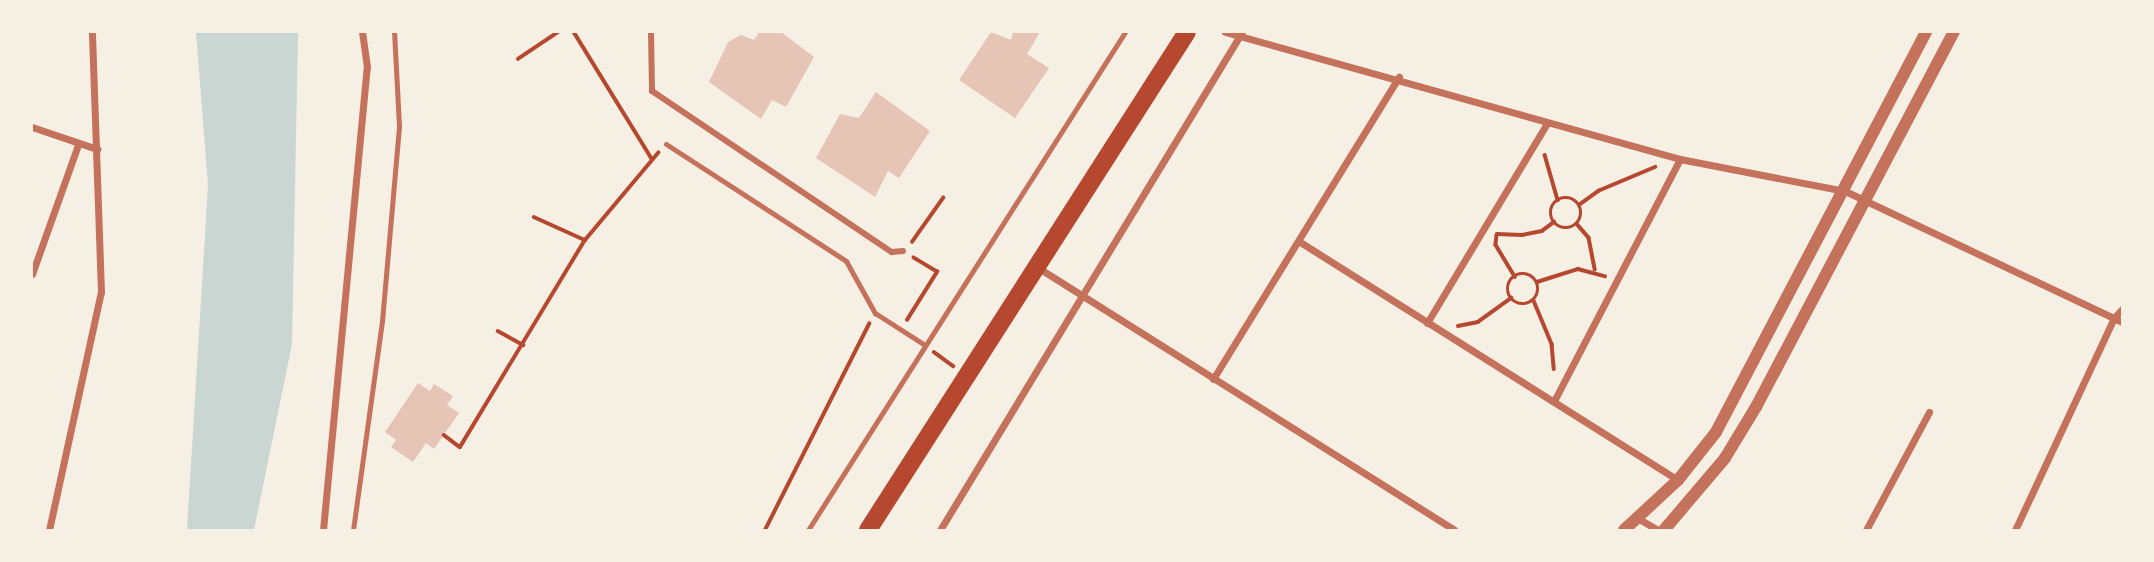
<!DOCTYPE html>
<html>
<head>
<meta charset="utf-8">
<style>
  body { margin:0 }
  #map { position:relative; width:2154px; height:562px; overflow:hidden; background:#f6efe4; font-family:"DejaVu Sans",sans-serif }
  div>[style] { position:absolute }
  .water>* { inset:0; background:#c9d6d2 }
  .building>* { inset:0; background:#e6c5b7 }
  .path>* { height:3.5px; margin:-1.75px; padding:0 1.75px; transform-origin:1.75px; border-radius:1.75px; background:#b5482f }
  .path>.ring { margin:-1.75px; padding:0; box-sizing:content-box; background:none; border:3.5px solid #b5482f; border-radius:50% }
  .service>* { height:5px; margin:-2.5px; padding:0 2.5px; transform-origin:2.5px; border-radius:2.5px; background:#c5725c }
  .pedestrian>* { height:6px; margin:-3px; padding:0 3px; transform-origin:3px; border-radius:3px; background:#c5725c }
  .minor>* { height:7px; margin:-3.5px; padding:0 3.5px; transform-origin:3.5px; border-radius:3.5px; background:#c5725c }
  .tertiary>* { height:12px; margin:-6px; padding:0 6px; transform-origin:6px; border-radius:6px; background:#c5725c }
  .trunk>* { height:18px; margin:-9px; padding:0 9px; transform-origin:9px; border-radius:9px; background:#b5482f }
  span { translate:-50% -50%; white-space:nowrap; text-align:center; line-height:1.15; -webkit-text-stroke:5px #f6efe4; paint-order:stroke }
  .frame { position:absolute; inset:0; border:33px solid #f6efe4; pointer-events:none }
</style>
</head>
<body>
<div id="map">
  <div class="water">
    <div style="clip-path:polygon(196px 32px,298px 32px,292px 344px,254px 530px,187px 530px,208px 185px)"></div>
  </div>
  <div class="building">
    <div style="clip-path:polygon(759px 32px,781px 32px,814px 57px,786px 107px,772px 100px,761px 119px,709px 82px,728px 42px,741px 35px,754px 40px)"></div>
    <div style="clip-path:polygon(991px 32px,1011px 40px,1013px 32px,1040px 32px,1027px 54px,1049px 68px,1015px 118px,959px 80px)"></div>
    <div style="clip-path:polygon(876px 92px,930px 131px,899px 178px,888px 171px,875px 197px,816px 158px,840px 114px,859px 118px)"></div>
    <div style="clip-path:polygon(418px 383px,430px 391px,434px 384px,453px 396px,447px 405px,459px 413px,434px 449px,426px 443px,413px 462px,391px 447px,396px 440px,385px 432px)"></div>
  </div>
  <div class="path">
    <div style="left:574px;top:32px;width:149px;rotate:58.4deg"></div>
    <div style="left:518px;top:59px;width:48px;rotate:-34deg"></div>
    <div style="left:1545px;top:155px;width:47px;rotate:73.9deg"></div>
    <div class="ring" style="left:1551px;top:198px;width:26.5px;height:26.5px"></div>
    <div style="left:1579px;top:205px;width:24px;rotate:-36deg"></div>
    <div style="left:1598px;top:191px;width:62px;rotate:-22.8deg"></div>
    <div style="left:534px;top:217px;width:56px;rotate:24.3deg"></div>
    <div style="left:1577px;top:224px;width:18px;rotate:49deg"></div>
    <div style="left:1589px;top:238px;width:32px;rotate:79deg"></div>
    <div style="left:1497px;top:234px;width:25px;rotate:2deg"></div>
    <div style="left:1522px;top:235px;width:20px;rotate:-11deg"></div>
    <div style="left:1542px;top:231px;width:15px;rotate:-37deg"></div>
    <div style="left:1497px;top:235px;width:10px;rotate:96deg"></div>
    <div style="left:1496px;top:245px;width:37px;rotate:59deg"></div>
    <div style="left:912px;top:242px;width:54px;rotate:-54.8deg"></div>
    <div class="ring" style="left:1508px;top:274px;width:26.5px;height:26.5px"></div>
    <div style="left:1537px;top:282px;width:43px;rotate:-17.6deg"></div>
    <div style="left:1578px;top:269px;width:28px;rotate:15deg"></div>
    <div style="left:1534px;top:301px;width:47px;rotate:67.3deg"></div>
    <div style="left:1552px;top:344px;width:25px;rotate:85deg"></div>
    <div style="left:907px;top:320px;width:57px;rotate:-58deg"></div>
    <div style="left:937px;top:272px;width:27px;rotate:-149deg"></div>
    <div style="left:1458px;top:326px;width:20px;rotate:-11deg"></div>
    <div style="left:1478px;top:322px;width:41px;rotate:-36deg"></div>
    <div style="left:498px;top:331px;width:29px;rotate:29deg"></div>
    <div style="left:934px;top:352px;width:24px;rotate:36deg"></div>
    <div style="left:444px;top:435px;width:20px;rotate:37deg"></div>
    <div style="left:460px;top:447px;width:242px;rotate:-58.9deg"></div>
    <div style="left:585px;top:240px;width:114px;rotate:-50deg"></div>
    <div style="left:765px;top:530px;width:231px;rotate:-63.2deg"></div>
  </div>
  <div class="service">
    <div style="left:666px;top:144px;width:215px;rotate:33deg"></div>
    <div style="left:846px;top:261px;width:60px;rotate:60.9deg"></div>
    <div style="left:875px;top:313px;width:59px;rotate:32.6deg"></div>
    <div style="left:353px;top:530px;width:211px;rotate:-82.1deg"></div>
    <div style="left:382px;top:321px;width:196px;rotate:-85deg"></div>
    <div style="left:399px;top:126px;width:94px;rotate:-93deg"></div>
    <div style="left:808px;top:530px;width:590px;rotate:-57.52deg"></div>
  </div>
  <div class="pedestrian">
    <div style="left:651px;top:32px;width:59px;rotate:89deg"></div>
    <div style="left:652px;top:91px;width:289px;rotate:33.9deg"></div>
    <div style="left:892px;top:252px;width:11px;rotate:-5deg"></div>
  </div>
  <div class="minor">
    <div style="left:1225px;top:32px;width:472px;rotate:15.6deg"></div>
    <div style="left:1680px;top:159px;width:168px;rotate:11deg"></div>
    <div style="left:1845px;top:191px;width:306px;rotate:25.3deg"></div>
    <div style="left:32px;top:127px;width:69px;rotate:18.7deg"></div>
    <div style="left:1300px;top:242px;width:447px;rotate:32.2deg"></div>
    <div style="left:1037px;top:267px;width:493px;rotate:32.2deg"></div>
    <div style="left:32px;top:274px;width:137px;rotate:-70.4deg"></div>
    <div style="left:1427px;top:323px;width:233px;rotate:-59deg"></div>
    <div style="left:1213px;top:379px;width:355px;rotate:-58.4deg"></div>
    <div style="left:1554px;top:401px;width:273px;rotate:-62.5deg"></div>
    <div style="left:1639px;top:519px;width:22px;rotate:30deg"></div>
    <div style="left:49px;top:530px;width:244px;rotate:-77.7deg"></div>
    <div style="left:101px;top:292px;width:260px;rotate:-92deg"></div>
    <div style="left:323px;top:530px;width:465px;rotate:-84.6deg"></div>
    <div style="left:367px;top:67px;width:35px;rotate:-98deg"></div>
    <div style="left:940px;top:530px;width:582px;rotate:-58.77deg"></div>
    <div style="left:1866px;top:530px;width:134px;rotate:-61.9deg"></div>
    <div style="left:2015px;top:530px;width:234px;rotate:-65deg"></div>
    <div style="left:2114px;top:318px;width:12px;rotate:-48deg"></div>
  </div>
  <div class="tertiary">
    <div style="left:1624px;top:530px;width:74px;rotate:-42.8deg"></div>
    <div style="left:1678px;top:480px;width:61px;rotate:-51.6deg"></div>
    <div style="left:1716px;top:432px;width:452px;rotate:-62.3deg"></div>
    <div style="left:1664px;top:530px;width:94px;rotate:-49.7deg"></div>
    <div style="left:1725px;top:458px;width:60px;rotate:-58.7deg"></div>
    <div style="left:1756px;top:407px;width:424px;rotate:-62.2deg"></div>
  </div>
  <div class="trunk">
    <div style="left:868px;top:530px;width:591px;rotate:-57.36deg"></div>
  </div>
  <div class="frame"></div>
</div>
</body>
</html>
